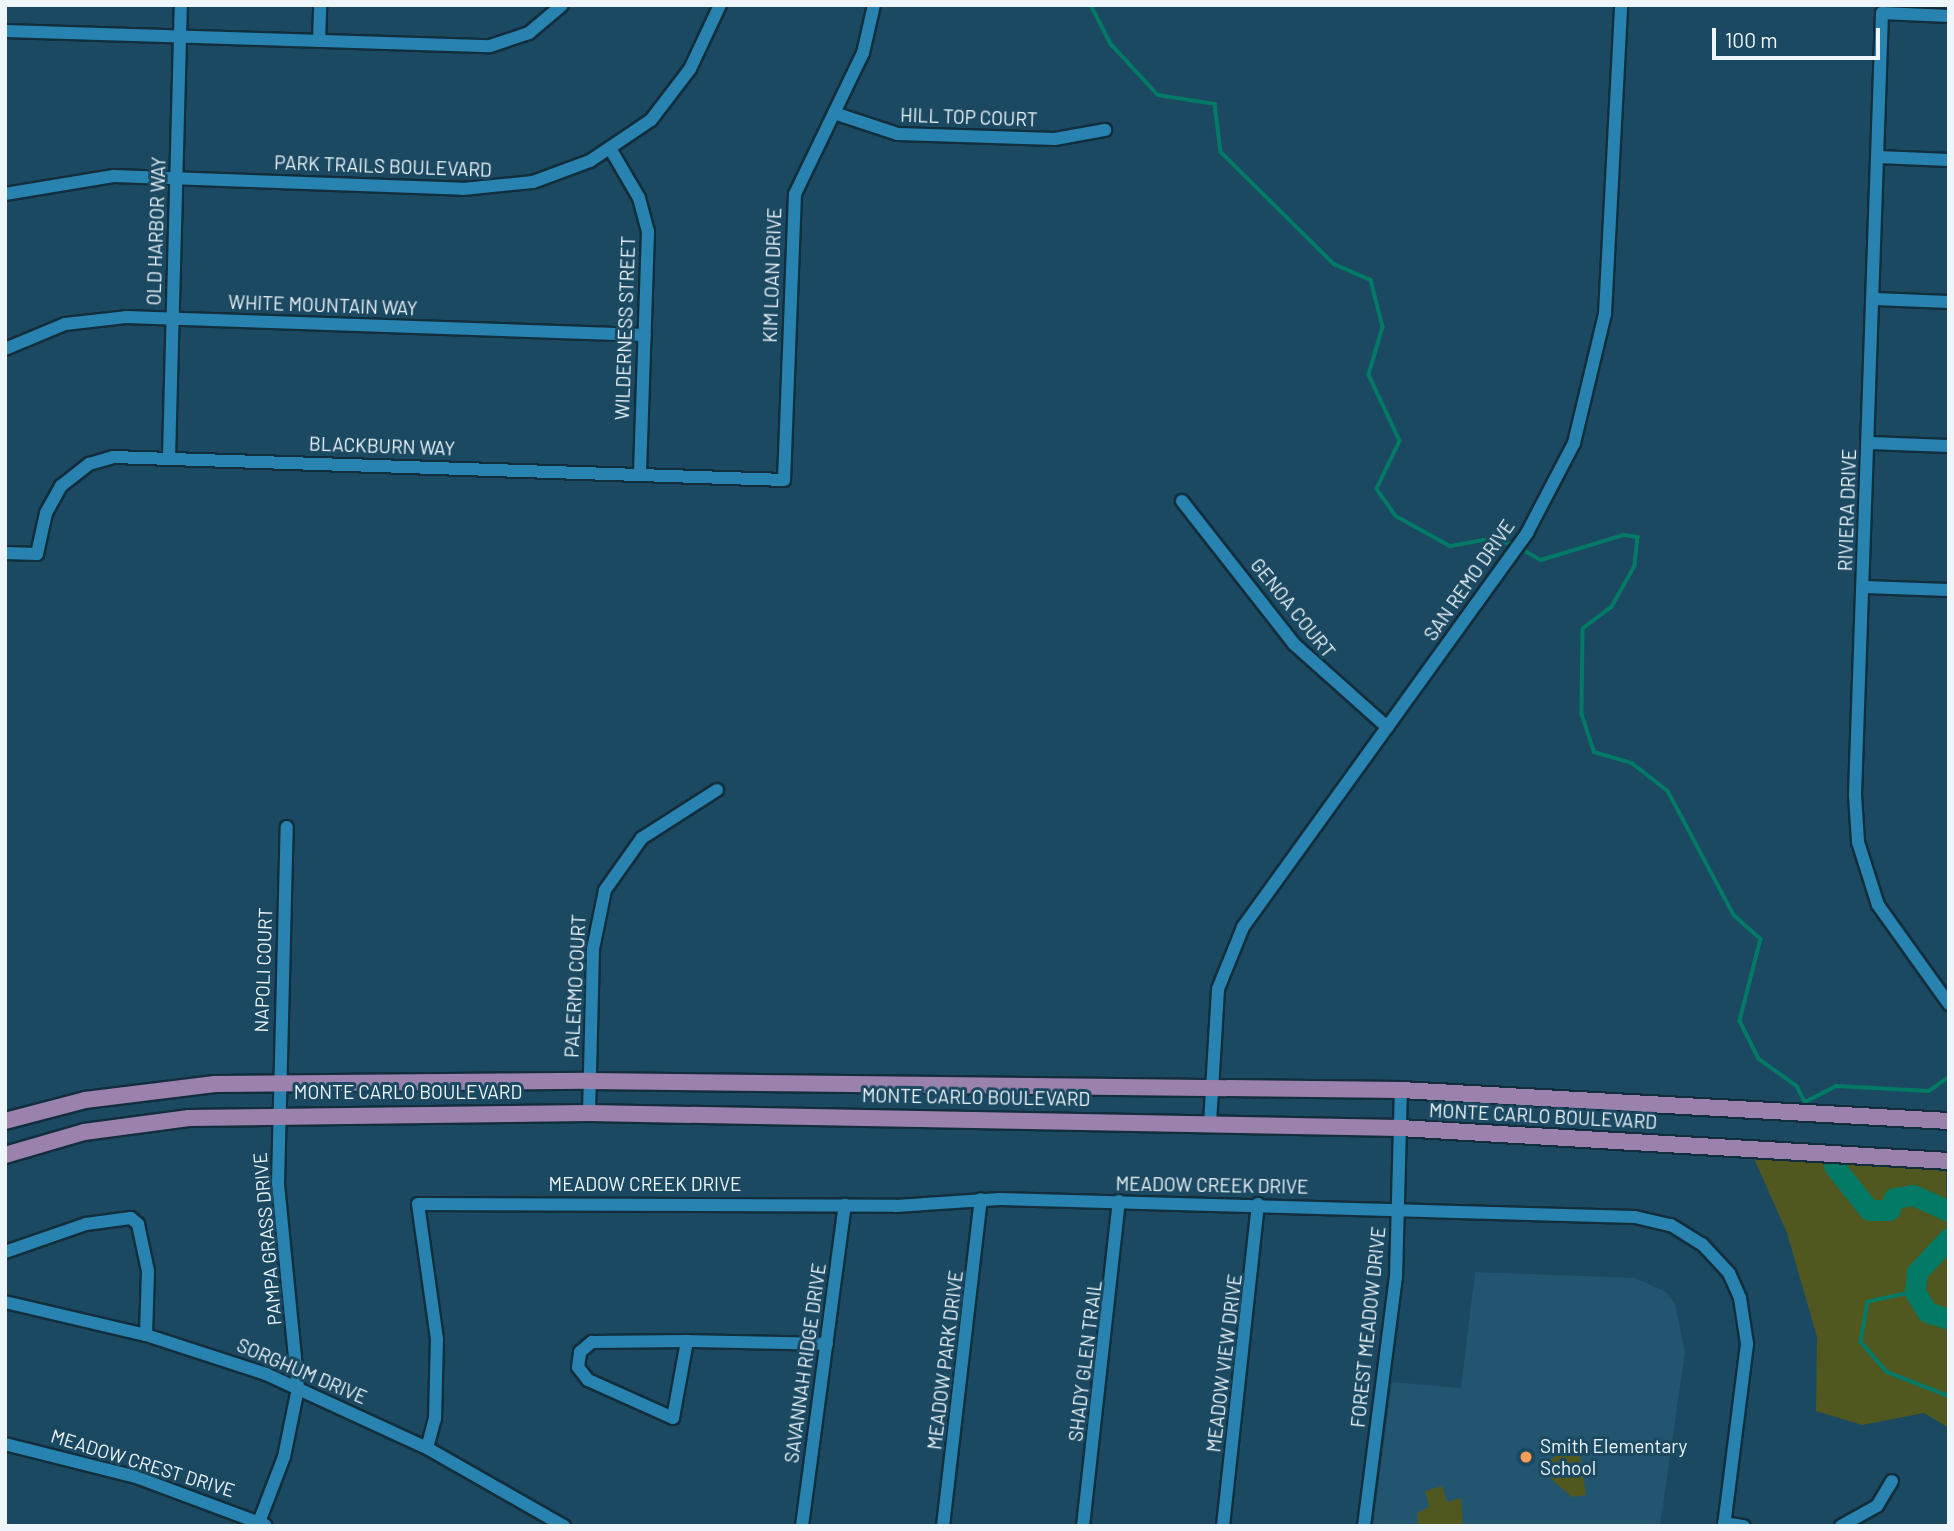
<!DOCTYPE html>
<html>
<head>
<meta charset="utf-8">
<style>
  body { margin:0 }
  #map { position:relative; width:1954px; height:1531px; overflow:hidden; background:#1b4961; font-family:Barlow,sans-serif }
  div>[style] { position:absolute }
  .built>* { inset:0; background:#225570 }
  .green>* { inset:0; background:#51581f }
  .stream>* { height:3.5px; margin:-1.75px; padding:0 1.75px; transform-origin:1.75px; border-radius:1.75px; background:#027a65 }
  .river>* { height:21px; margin:-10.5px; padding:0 10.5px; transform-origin:10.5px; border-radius:10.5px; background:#027a65 }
  .roads { filter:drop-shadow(2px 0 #122e3c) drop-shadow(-2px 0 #122e3c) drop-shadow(0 2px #122e3c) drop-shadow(0 -2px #122e3c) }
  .minor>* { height:12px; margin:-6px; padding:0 6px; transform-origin:6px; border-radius:6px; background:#2883b0 }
  .major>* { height:16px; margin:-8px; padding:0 8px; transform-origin:8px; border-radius:8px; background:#9b82ad }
  .dots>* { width:19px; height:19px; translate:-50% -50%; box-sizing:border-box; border:4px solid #1b4961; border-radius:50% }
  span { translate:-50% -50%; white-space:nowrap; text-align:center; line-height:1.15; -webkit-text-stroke:6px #1b4961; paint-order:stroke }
  .street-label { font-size:19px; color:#eef6fb }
  .poi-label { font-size:19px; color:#eef6fb }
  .left { translate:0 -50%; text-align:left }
  .frame { position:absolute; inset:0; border:7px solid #eef6fb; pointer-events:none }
  .scale { position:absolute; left:1712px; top:28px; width:168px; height:32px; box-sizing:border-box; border:4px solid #eef6fb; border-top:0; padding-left:9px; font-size:21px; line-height:24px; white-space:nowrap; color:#eef6fb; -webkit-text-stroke:5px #1b4961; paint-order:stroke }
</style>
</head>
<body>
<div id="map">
  <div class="built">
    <div style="clip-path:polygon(1475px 1272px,1635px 1278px,1666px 1292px,1675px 1304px,1685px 1352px,1660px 1526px,1373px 1526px,1392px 1382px,1461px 1388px)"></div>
  </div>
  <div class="green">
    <div style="clip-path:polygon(1753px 1156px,1946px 1171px,1949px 1428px,1924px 1413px,1862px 1425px,1816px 1411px,1817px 1337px,1787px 1233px)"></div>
    <div style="clip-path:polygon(1556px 1456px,1580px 1456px,1586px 1495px,1572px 1497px,1554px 1482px,1543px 1464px)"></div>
    <div style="clip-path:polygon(1442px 1486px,1447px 1502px,1461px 1498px,1463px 1526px,1418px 1526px,1417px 1513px,1429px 1507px,1425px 1491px)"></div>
  </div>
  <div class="stream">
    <div style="left:1091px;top:5px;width:44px;rotate:62.9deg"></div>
    <div style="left:1111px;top:44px;width:69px;rotate:47.3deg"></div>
    <div style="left:1158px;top:95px;width:58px;rotate:9deg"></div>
    <div style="left:1215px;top:104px;width:48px;rotate:82.9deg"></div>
    <div style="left:1221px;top:152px;width:159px;rotate:44.7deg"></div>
    <div style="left:1334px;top:264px;width:40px;rotate:23.4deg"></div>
    <div style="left:1371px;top:280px;width:49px;rotate:75.7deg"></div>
    <div style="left:1383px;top:327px;width:50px;rotate:106.3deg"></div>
    <div style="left:1369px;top:375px;width:73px;rotate:64.8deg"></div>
    <div style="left:1400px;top:441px;width:53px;rotate:115.6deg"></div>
    <div style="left:1377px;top:489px;width:33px;rotate:55deg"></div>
    <div style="left:1396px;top:516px;width:62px;rotate:29.1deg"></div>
    <div style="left:1450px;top:546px;width:34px;rotate:-10deg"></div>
    <div style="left:1483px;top:540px;width:31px;rotate:7deg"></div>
    <div style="left:1520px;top:548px;width:24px;rotate:30deg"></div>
    <div style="left:1541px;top:560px;width:87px;rotate:-16.8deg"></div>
    <div style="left:1624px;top:535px;width:14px;rotate:8deg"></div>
    <div style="left:1638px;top:537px;width:29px;rotate:96deg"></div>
    <div style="left:1635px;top:566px;width:47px;rotate:119.3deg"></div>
    <div style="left:1612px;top:607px;width:36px;rotate:143deg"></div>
    <div style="left:1583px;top:629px;width:85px;rotate:90.7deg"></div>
    <div style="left:1582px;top:714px;width:40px;rotate:72deg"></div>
    <div style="left:1594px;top:752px;width:40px;rotate:16deg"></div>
    <div style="left:1632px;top:763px;width:46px;rotate:37.9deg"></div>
    <div style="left:1668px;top:791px;width:140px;rotate:62deg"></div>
    <div style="left:1734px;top:915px;width:36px;rotate:42deg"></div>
    <div style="left:1761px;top:939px;width:85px;rotate:104.4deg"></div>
    <div style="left:1740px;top:1021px;width:42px;rotate:63.4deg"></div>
    <div style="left:1759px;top:1059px;width:47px;rotate:35.4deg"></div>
    <div style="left:1797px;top:1086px;width:18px;rotate:63deg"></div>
    <div style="left:1805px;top:1102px;width:35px;rotate:-27deg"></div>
    <div style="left:1836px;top:1086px;width:93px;rotate:3.1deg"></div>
    <div style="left:1929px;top:1091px;width:24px;rotate:-35deg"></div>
    <div style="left:1915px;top:1292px;width:48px;rotate:168deg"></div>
    <div style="left:1868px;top:1302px;width:41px;rotate:99.9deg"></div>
    <div style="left:1861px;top:1342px;width:40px;rotate:49deg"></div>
    <div style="left:1887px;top:1372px;width:66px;rotate:21.2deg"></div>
  </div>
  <div class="river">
    <div style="left:1834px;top:1166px;width:56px;rotate:51.5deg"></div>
    <div style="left:1869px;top:1210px;width:20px"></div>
    <div style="left:1889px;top:1210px;width:13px;rotate:-67deg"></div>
    <div style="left:1894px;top:1198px;width:19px;rotate:-9deg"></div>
    <div style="left:1913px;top:1195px;width:39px;rotate:24deg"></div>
    <div style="left:1949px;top:1238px;width:47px;rotate:133.3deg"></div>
    <div style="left:1917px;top:1272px;width:20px;rotate:96deg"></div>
    <div style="left:1915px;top:1292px;width:23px;rotate:59deg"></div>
    <div style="left:1927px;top:1312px;width:23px;rotate:18deg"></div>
  </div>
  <div class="roads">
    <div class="minor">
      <div style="left:1949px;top:16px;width:67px;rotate:-177.4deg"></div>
      <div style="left:1882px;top:13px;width:782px;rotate:91.98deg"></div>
      <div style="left:1855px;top:795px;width:47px;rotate:86.3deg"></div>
      <div style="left:1858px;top:842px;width:66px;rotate:72.4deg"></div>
      <div style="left:1878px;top:905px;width:122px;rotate:54.4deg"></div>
      <div style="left:5px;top:31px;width:485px;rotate:1.8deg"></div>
      <div style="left:490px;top:46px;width:41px;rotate:-18.4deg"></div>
      <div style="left:529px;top:33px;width:43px;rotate:-40.3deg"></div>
      <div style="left:319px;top:41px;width:36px;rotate:-88deg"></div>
      <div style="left:834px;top:113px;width:67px;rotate:18.2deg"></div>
      <div style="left:898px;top:134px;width:157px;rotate:1.8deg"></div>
      <div style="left:1055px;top:139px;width:51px;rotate:-10.2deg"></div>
      <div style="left:611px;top:150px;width:56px;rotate:59.7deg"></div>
      <div style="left:639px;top:198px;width:34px;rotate:75deg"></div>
      <div style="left:648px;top:231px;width:243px;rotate:91.9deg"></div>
      <div style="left:1878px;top:157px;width:71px;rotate:2.4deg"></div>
      <div style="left:5px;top:194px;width:110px;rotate:-9.4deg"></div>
      <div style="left:114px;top:176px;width:349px;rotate:2.1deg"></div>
      <div style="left:463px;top:189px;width:70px;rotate:-5.7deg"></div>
      <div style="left:533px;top:182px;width:61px;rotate:-20.2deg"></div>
      <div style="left:590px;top:161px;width:73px;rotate:-33.9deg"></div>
      <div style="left:651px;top:120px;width:64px;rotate:-52.6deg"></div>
      <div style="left:690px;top:69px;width:71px;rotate:-64.9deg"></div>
      <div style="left:1874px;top:299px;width:75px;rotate:2.3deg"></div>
      <div style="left:5px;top:349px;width:65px;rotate:-22.6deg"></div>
      <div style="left:65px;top:324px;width:61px;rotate:-6.5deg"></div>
      <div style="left:126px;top:317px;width:519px;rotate:1.99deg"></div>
      <div style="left:1869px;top:443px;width:80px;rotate:2.1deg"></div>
      <div style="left:169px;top:457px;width:452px;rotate:-88.5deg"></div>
      <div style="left:1182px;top:501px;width:182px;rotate:51.9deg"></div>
      <div style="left:1294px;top:644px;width:125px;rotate:41.7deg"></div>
      <div style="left:5px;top:553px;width:32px;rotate:2deg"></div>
      <div style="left:37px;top:554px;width:42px;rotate:-77.6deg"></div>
      <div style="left:46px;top:513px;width:31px;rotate:-61deg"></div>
      <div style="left:61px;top:486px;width:36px;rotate:-38deg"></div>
      <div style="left:89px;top:464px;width:25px;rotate:-16deg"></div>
      <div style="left:113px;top:457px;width:671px;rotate:1.96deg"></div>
      <div style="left:784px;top:480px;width:286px;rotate:-87.8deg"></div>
      <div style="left:795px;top:194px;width:157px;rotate:-64.3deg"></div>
      <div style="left:863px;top:53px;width:49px;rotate:-77.1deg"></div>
      <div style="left:1863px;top:587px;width:86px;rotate:2deg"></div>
      <div style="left:589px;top:1113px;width:164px;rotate:-88.6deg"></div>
      <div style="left:593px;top:949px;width:60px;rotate:-78.5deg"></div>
      <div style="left:605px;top:890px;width:64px;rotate:-54.6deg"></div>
      <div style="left:642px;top:838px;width:89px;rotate:-32.6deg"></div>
      <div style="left:1210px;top:1124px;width:135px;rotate:-86.6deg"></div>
      <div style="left:1218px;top:989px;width:67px;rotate:-68deg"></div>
      <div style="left:1243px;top:927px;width:486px;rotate:-54.2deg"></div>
      <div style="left:1527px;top:533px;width:102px;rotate:-62.4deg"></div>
      <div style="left:1574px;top:443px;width:133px;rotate:-76.5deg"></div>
      <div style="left:1605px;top:314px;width:309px;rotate:-87deg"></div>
      <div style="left:5px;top:1252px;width:86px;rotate:-19.1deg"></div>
      <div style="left:86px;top:1224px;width:45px;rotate:-7.6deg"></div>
      <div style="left:131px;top:1218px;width:9px;rotate:41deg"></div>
      <div style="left:138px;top:1224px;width:48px;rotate:78deg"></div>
      <div style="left:148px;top:1271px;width:64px;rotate:91.8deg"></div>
      <div style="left:5px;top:1302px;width:145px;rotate:13.2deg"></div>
      <div style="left:146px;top:1335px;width:126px;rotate:18deg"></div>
      <div style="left:266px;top:1374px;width:177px;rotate:24.7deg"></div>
      <div style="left:427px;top:1448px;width:158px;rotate:29.7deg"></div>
      <div style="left:687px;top:1341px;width:78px;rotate:100.3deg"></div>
      <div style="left:673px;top:1418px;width:93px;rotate:-155.9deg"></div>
      <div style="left:588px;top:1380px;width:16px;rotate:-128deg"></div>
      <div style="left:578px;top:1367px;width:15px;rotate:-82deg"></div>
      <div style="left:580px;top:1352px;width:16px;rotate:-40deg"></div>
      <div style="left:592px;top:1342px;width:95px;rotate:-0.6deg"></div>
      <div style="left:687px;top:1341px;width:140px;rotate:1.2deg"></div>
      <div style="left:5px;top:1444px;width:135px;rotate:14.1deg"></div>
      <div style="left:136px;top:1477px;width:138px;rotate:20.4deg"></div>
      <div style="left:427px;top:1448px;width:30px;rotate:-75deg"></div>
      <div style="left:435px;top:1419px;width:80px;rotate:-88.6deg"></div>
      <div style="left:437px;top:1339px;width:136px;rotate:-98deg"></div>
      <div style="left:418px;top:1204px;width:478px;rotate:0.2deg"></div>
      <div style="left:896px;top:1206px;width:104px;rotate:-3.9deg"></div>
      <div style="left:1000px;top:1199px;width:635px;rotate:1.62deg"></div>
      <div style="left:1635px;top:1217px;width:37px;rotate:13deg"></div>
      <div style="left:1671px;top:1225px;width:36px;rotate:32deg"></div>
      <div style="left:1702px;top:1244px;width:40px;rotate:47deg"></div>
      <div style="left:1729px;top:1273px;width:27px;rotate:66deg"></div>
      <div style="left:1740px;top:1298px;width:47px;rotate:81.3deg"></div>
      <div style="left:1747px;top:1344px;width:183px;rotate:97.2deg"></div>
      <div style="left:259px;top:1522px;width:70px;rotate:-69deg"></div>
      <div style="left:284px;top:1457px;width:70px;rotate:-78.5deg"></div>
      <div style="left:298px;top:1388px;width:206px;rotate:-95.6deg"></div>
      <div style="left:278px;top:1183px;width:356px;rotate:-88.6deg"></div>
      <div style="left:1724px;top:1523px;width:20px;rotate:9deg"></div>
      <div style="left:802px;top:1526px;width:324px;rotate:-82.4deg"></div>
      <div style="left:943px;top:1526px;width:329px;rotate:-83.4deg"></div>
      <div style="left:1083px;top:1526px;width:327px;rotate:-83.7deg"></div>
      <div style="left:1223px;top:1526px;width:324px;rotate:-83.8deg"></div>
      <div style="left:1364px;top:1526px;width:251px;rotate:-82.7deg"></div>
      <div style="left:1396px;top:1277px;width:187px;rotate:-88.5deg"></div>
      <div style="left:1841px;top:1526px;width:41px;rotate:-29.1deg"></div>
      <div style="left:1877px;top:1506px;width:29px;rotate:-59deg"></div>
    </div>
    <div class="major">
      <div style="left:5px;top:1121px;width:83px;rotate:-14.7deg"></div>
      <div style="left:85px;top:1100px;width:131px;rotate:-7deg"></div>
      <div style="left:215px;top:1084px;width:374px;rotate:-0.5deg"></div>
      <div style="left:589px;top:1081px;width:812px;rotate:0.64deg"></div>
      <div style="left:1401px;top:1090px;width:549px;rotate:3.24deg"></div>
      <div style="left:5px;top:1155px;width:82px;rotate:-16.2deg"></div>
      <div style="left:84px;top:1132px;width:106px;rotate:-7.6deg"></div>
      <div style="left:189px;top:1118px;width:400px;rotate:-0.7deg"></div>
      <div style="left:589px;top:1113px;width:811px;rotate:1.06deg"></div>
      <div style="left:1400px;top:1128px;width:550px;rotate:3.44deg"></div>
    </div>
  </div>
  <div class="dots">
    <div style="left:1526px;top:1457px;background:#fd9c55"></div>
  </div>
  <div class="street-label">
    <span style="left:969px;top:117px;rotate:2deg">HILL TOP COURT</span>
    <span style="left:383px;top:166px;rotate:2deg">PARK TRAILS BOULEVARD</span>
    <span style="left:156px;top:231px;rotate:-88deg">OLD HARBOR WAY</span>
    <span style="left:772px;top:275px;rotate:-88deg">KIM LOAN DRIVE</span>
    <span style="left:323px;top:305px;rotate:2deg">WHITE MOUNTAIN WAY</span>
    <span style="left:625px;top:328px;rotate:-88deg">WILDERNESS STREET</span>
    <span style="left:382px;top:446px;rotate:2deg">BLACKBURN WAY</span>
    <span style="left:1847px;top:510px;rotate:-88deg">RIVIERA DRIVE</span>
    <span style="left:1469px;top:580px;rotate:-55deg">SAN REMO DRIVE</span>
    <span style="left:1293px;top:608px;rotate:51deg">GENOA COURT</span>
    <span style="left:263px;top:970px;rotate:-88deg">NAPOLI COURT</span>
    <span style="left:575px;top:986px;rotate:-87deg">PALERMO COURT</span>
    <span style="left:408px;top:1092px">MONTE CARLO BOULEVARD</span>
    <span style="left:976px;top:1097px;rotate:1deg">MONTE CARLO BOULEVARD</span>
    <span style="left:1543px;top:1116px;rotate:3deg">MONTE CARLO BOULEVARD</span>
    <span style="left:645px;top:1184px">MEADOW CREEK DRIVE</span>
    <span style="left:1212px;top:1185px;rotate:1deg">MEADOW CREEK DRIVE</span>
    <span style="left:267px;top:1239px;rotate:-95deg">PAMPA GRASS DRIVE</span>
    <span style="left:1368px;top:1327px;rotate:-84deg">FOREST MEADOW DRIVE</span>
    <span style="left:945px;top:1360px;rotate:-83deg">MEADOW PARK DRIVE</span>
    <span style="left:1085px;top:1361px;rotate:-83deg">SHADY GLEN TRAIL</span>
    <span style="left:805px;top:1363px;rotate:-82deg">SAVANNAH RIDGE DRIVE</span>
    <span style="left:1224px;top:1363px;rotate:-83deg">MEADOW VIEW DRIVE</span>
    <span style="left:302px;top:1371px;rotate:23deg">SORGHUM DRIVE</span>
    <span style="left:143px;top:1463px;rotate:17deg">MEADOW CREST DRIVE</span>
  </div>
  <div class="poi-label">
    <span class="left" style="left:1540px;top:1457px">Smith Elementary<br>School</span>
  </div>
  <div class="frame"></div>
  <div class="scale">100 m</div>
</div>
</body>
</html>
